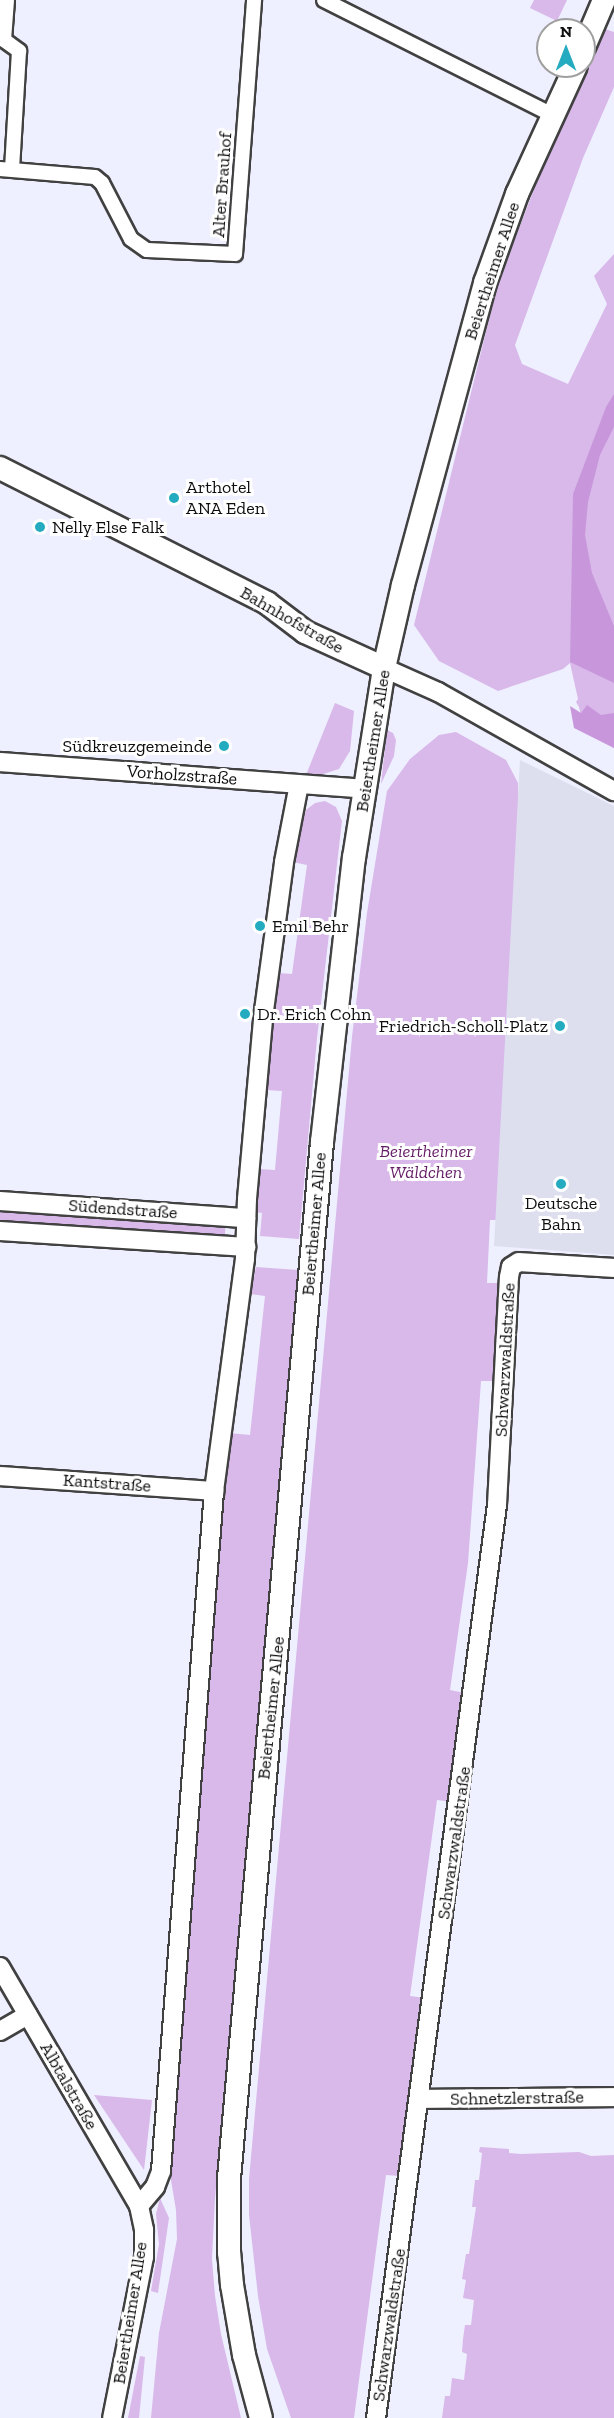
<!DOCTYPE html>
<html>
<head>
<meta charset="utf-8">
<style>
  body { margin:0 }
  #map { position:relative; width:614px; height:2418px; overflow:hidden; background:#eeefff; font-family:"Zilla Slab",serif }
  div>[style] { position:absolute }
  .green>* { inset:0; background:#d9b8ea; transform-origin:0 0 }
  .forest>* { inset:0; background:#c897db }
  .plaza>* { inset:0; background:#dddfef }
  .roads { filter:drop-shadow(2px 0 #414141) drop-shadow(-2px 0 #414141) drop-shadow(0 2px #414141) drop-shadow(0 -2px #414141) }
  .pedestrian>* { height:14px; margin:-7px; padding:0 7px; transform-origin:7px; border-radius:7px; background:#fff }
  .minor>* { height:18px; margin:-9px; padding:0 9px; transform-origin:9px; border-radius:9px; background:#fff }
  .tertiary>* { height:22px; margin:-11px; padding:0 11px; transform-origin:11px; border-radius:11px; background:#fff }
  .dots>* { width:16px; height:16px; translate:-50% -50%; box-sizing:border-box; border:3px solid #fff; border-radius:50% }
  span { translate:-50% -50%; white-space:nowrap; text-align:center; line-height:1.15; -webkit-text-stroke:6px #fff; paint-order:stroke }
  .street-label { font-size:18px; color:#0e0e0e }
  .poi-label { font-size:18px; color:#0e0e0e }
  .left { translate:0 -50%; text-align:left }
  .right { translate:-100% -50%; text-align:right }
  .park-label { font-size:18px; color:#641d66; font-style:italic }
  .north { position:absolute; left:536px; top:18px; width:60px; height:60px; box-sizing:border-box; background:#fff; border:2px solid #9f9f9f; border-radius:50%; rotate:0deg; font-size:16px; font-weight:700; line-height:24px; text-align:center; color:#0e0e0e }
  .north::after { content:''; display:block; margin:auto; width:21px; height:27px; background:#24abbf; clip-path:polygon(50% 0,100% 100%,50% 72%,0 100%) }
</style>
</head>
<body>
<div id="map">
  <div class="green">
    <div style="clip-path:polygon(534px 0,567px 0,557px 21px,530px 8px)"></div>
    <div style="clip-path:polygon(605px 29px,614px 32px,614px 87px,583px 158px,515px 345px,522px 364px,568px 384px,607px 304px,594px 276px,614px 254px,614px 748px,585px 733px,579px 707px,576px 702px,578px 699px,570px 663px,563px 669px,498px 691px,439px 661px,414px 625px,497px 287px,542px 168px)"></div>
    <div style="clip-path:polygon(335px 703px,354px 711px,350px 751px,339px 769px,320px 775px,306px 775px)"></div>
    <div style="clip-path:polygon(387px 730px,393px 733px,396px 740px,394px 756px,381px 784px)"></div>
    <div style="clip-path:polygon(456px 732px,506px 760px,518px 783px,521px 926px,509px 1220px,490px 1220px,487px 1283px,500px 1283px,495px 1381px,481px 1381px,468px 1563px,450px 1690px,465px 1693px,453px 1802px,437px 1800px,410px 1996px,425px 1998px,400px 2176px,386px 2175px,354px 2418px,291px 2418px,267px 2349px,258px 2296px,249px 2215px,249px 2179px,352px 1037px,367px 913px,387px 791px,410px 759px,439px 735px)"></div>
    <div style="clip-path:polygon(325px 801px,336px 807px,342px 821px,317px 1038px,299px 1239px,260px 1236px,262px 1213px,256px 1212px,259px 1169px,275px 1170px,282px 1091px,266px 1090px,279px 973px,292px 974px,307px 865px,293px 862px,306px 810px,315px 803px)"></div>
    <div style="left:0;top:1211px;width:226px;height:15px;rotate:4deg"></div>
    <div style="clip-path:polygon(256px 1267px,298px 1270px,215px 2198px,212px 2259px,215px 2296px,221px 2334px,241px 2418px,151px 2418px,159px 2333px,177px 2239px,176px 2210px,171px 2180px,209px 1620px,229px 1433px,250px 1435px,265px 1296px,251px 1294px)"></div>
    <div style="clip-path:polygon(94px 2095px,152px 2100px,144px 2170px)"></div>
    <div style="clip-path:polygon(480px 2147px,509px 2149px,509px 2153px,521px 2154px,579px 2152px,591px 2156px,614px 2155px,614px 2418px,442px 2418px,445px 2396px,450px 2396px,452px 2378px,464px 2380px,467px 2354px,462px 2352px,463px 2339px,465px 2325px,471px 2325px,474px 2300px,463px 2298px,466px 2280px,462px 2279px,466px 2254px,469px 2254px,476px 2207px,472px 2207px,475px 2180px,479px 2180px,482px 2153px,479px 2152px)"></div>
    <div style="clip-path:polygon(160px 2198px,169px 2218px,158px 2293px,151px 2291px,159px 2244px,156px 2214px)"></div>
    <div style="clip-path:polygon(140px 2356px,145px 2357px,139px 2418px,128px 2418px)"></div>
  </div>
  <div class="forest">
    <div style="clip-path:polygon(614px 394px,614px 427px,600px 455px,588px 502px,585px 535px,592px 573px,614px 626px,614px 683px,570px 662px,573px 494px,606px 407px)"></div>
    <div style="clip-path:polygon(587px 705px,601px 715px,614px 713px,614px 748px,574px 728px,570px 706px,581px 713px)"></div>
  </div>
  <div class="plaza">
    <div style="clip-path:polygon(520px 760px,614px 806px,614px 1255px,494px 1246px)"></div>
  </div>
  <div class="roads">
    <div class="pedestrian">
      <div style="left:324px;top:0;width:258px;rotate:26.7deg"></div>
      <div style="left:4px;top:40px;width:19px;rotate:36deg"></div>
      <div style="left:19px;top:51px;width:118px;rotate:93.4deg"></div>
      <div style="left:4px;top:40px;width:40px;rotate:-85.7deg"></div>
      <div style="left:0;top:169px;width:95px;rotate:4.8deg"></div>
      <div style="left:95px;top:177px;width:9px;rotate:41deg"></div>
      <div style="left:102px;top:183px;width:63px;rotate:62.6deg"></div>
      <div style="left:131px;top:239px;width:19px;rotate:35deg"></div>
      <div style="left:147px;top:250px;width:88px;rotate:2.6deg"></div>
      <div style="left:235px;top:254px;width:255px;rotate:-85.7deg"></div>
    </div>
    <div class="minor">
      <div style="left:384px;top:668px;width:59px;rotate:24deg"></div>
      <div style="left:438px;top:692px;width:202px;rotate:29.4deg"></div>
      <div style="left:0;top:762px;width:365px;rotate:4.2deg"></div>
      <div style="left:0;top:1201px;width:247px;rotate:4deg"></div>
      <div style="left:0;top:1231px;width:247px;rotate:3.7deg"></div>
      <div style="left:0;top:1476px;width:215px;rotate:4deg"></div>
      <div style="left:0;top:1967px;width:276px;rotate:59.8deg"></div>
      <div style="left:139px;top:2206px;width:25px;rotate:78deg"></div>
      <div style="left:144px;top:2230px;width:27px;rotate:90deg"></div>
      <div style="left:144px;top:2257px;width:164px;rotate:101.2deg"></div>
      <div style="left:0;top:2031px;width:32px;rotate:-30deg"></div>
      <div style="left:421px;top:2099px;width:193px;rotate:-0.6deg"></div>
      <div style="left:139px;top:2206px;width:25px;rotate:-50deg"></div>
      <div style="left:155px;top:2187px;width:17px;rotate:-69deg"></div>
      <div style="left:161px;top:2171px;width:682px;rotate:-85.54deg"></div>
      <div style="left:214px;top:1491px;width:234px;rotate:-82.4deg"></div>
      <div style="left:245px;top:1259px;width:60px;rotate:-88.1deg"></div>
      <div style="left:247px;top:1199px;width:182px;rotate:-84.9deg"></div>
      <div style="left:263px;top:1018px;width:157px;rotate:-82.3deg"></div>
      <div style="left:284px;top:862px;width:79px;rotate:-79.1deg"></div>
      <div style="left:376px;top:2418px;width:921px;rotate:-82.45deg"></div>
      <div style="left:497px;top:1505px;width:228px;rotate:-87deg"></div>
      <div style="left:509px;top:1277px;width:10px;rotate:-79deg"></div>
      <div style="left:511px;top:1267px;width:9px;rotate:-32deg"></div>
      <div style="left:519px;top:1262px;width:95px;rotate:3.6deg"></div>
    </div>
    <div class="tertiary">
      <div style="left:584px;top:47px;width:51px;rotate:-66.9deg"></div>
      <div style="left:0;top:468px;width:299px;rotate:26.8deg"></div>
      <div style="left:267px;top:603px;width:48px;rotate:37.3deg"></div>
      <div style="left:305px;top:632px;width:87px;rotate:24.5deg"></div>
      <div style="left:261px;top:2418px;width:65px;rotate:-105.1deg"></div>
      <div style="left:244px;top:2355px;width:71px;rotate:-99.7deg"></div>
      <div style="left:232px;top:2285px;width:32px;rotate:-95deg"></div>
      <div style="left:229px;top:2253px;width:75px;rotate:-90deg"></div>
      <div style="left:229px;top:2178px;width:1040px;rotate:-84.87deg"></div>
      <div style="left:322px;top:1142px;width:286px;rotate:-83.6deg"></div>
      <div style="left:354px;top:858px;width:192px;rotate:-81deg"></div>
      <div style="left:384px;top:668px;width:85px;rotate:-77.1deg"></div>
      <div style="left:403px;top:585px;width:313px;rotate:-74.8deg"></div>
      <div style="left:485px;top:283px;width:95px;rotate:-70.2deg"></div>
      <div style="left:517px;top:194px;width:141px;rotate:-65.3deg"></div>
    </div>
  </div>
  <div class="dots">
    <div style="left:174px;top:498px;background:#24abbf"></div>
    <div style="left:40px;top:527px;background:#24abbf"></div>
    <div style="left:224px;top:746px;background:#24abbf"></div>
    <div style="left:260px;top:926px;background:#24abbf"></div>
    <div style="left:245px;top:1014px;background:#24abbf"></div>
    <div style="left:560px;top:1026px;background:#24abbf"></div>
    <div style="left:561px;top:1184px;background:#24abbf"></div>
  </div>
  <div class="street-label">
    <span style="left:222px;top:185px;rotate:-86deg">Alter Brauhof</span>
    <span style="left:492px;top:271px;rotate:-72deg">Beiertheimer Allee</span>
    <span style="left:292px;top:620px;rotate:30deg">Bahnhofstraße</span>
    <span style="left:373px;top:741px;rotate:-81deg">Beiertheimer Allee</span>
    <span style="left:182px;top:775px;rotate:4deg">Vorholzstraße</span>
    <span style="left:123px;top:1209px;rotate:4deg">Südendstraße</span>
    <span style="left:314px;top:1224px;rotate:-85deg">Beiertheimer Allee</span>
    <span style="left:505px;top:1360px;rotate:-87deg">Schwarzwaldstraße</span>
    <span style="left:107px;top:1483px;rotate:4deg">Kantstraße</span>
    <span style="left:271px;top:1708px;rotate:-84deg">Beiertheimer Allee</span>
    <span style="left:454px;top:1843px;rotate:-82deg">Schwarzwaldstraße</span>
    <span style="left:69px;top:2086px;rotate:60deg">Albtalstraße</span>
    <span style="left:517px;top:2098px;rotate:-1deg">Schnetzlerstraße</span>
    <span style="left:130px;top:2313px;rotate:-81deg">Beiertheimer Allee</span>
    <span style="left:389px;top:2325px;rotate:-82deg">Schwarzwaldstraße</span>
  </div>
  <div class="poi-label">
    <span class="left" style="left:186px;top:498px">Arthotel<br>ANA Eden</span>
    <span class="left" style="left:52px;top:527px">Nelly Else Falk</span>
    <span class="right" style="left:212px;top:746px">Südkreuzgemeinde</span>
    <span class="left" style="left:272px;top:926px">Emil Behr</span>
    <span class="left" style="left:257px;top:1014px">Dr. Erich Cohn</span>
    <span class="right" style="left:548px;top:1026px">Friedrich-Scholl-Platz</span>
    <span style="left:561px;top:1214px">Deutsche<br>Bahn</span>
  </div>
  <div class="park-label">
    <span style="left:426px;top:1162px">Beiertheimer<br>Wäldchen</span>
  </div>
  <div class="north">N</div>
</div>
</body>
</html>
